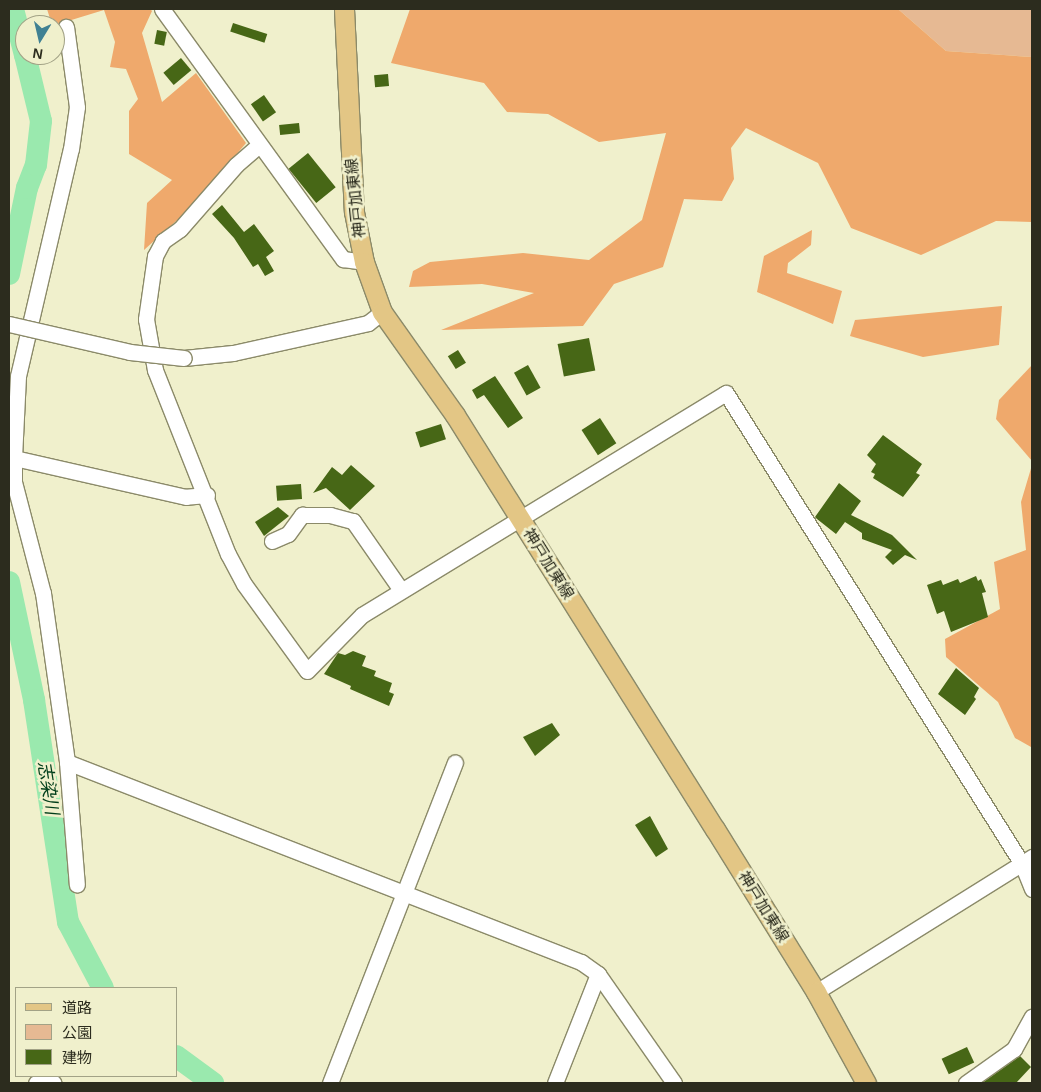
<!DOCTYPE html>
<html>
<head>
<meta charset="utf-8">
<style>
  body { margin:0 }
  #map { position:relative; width:1041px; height:1092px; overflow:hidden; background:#f0f0cc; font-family:Helvetica,"Noto Sans JP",sans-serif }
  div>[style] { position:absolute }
  .green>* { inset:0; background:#e6b993 }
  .forest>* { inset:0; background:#efa96c }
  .river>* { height:22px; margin:-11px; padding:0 11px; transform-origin:11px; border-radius:11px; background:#9ae9ae }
  .building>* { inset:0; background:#476716; transform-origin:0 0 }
  .roads { filter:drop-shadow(1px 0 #8b8a69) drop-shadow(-1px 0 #8b8a69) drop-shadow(0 1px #8b8a69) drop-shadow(0 -1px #8b8a69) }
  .minor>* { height:15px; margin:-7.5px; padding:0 7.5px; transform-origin:7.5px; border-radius:7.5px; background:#fff }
  .major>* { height:19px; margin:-9.5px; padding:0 9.5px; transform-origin:9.5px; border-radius:9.5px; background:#e3c685 }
  .bridges { filter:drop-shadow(1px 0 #8b8a69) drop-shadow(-1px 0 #8b8a69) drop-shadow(0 1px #8b8a69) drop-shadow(0 -1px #8b8a69) }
  .minor-bridge>* { height:15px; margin:-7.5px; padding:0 7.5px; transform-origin:7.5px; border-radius:7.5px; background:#fff }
  span { translate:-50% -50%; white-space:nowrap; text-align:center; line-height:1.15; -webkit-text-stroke:5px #f0f0cc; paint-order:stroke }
  .street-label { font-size:16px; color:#2c2c1e }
  .water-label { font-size:18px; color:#003e1a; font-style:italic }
  .frame { position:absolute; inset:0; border:10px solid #2c2c1e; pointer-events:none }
  .legend { position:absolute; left:15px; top:987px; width:162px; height:90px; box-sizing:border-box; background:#f0f0cc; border:1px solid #a2a286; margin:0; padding:6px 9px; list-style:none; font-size:15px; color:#2c2c1e }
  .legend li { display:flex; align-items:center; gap:10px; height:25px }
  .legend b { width:25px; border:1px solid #a2a286 }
  .north { position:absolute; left:15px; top:15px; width:50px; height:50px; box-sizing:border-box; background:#f0f0cc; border:1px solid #a2a286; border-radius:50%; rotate:189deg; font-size:14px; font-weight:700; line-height:20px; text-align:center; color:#2c2c1e }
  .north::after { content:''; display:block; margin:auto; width:18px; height:22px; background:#408193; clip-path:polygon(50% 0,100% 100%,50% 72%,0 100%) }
</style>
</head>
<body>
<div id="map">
  <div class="green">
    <div style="clip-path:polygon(898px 9px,1032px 9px,1032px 57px,946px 51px)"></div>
  </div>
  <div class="forest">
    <div style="clip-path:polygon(47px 9px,150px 9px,152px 11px,142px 33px,162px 102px,196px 73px,246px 143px,194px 205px,144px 250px,147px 203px,172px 180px,129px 154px,129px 111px,138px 99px,126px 69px,110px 67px,115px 42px,104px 10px,55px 25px,52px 25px)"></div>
    <div style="clip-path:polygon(410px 9px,898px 9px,946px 51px,1032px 57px,1032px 222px,996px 221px,921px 255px,851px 228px,818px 163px,746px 128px,731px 148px,734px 179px,722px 201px,684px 199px,663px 267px,614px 284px,583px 326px,441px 330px,534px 293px,482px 284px,409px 287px,413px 271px,430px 262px,523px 253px,589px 260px,642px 220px,666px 133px,599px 142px,548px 114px,507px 112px,484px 83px,391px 63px)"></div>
    <div style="clip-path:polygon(812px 230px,811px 245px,788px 263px,787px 273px,842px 291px,833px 324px,757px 292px,764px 256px)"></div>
    <div style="clip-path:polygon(1002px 306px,999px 345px,923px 357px,850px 336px,855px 320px)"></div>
    <div style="clip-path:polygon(1032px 365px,1032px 461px,996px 419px,999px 400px)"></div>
    <div style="clip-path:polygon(1032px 465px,1032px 747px,1031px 747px,1015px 738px,998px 702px,946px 657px,945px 639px,1000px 609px,994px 562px,1026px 550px,1021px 502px)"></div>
  </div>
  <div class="river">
    <div style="left:13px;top:9px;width:48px;rotate:75.4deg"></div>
    <div style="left:9px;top:274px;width:88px;rotate:-78.2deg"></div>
    <div style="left:27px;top:188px;width:25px;rotate:-69deg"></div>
    <div style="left:36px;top:165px;width:44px;rotate:-83.5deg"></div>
    <div style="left:41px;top:121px;width:68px;rotate:-103.6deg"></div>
    <div style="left:9px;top:582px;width:121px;rotate:78deg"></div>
    <div style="left:34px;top:700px;width:225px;rotate:81.3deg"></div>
    <div style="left:68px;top:922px;width:75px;rotate:62.1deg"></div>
    <div style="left:176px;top:1056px;width:46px;rotate:36.1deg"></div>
  </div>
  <div class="building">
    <div style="left:233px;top:23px;width:36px;height:9px;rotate:18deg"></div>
    <div style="left:157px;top:30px;width:10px;height:14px;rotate:11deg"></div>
    <div style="left:181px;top:58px;width:16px;height:23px;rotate:50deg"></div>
    <div style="left:388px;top:74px;width:12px;height:14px;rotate:85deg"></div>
    <div style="left:264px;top:95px;width:21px;height:16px;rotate:55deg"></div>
    <div style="left:299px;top:123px;width:10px;height:20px;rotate:84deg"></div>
    <div style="left:308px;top:153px;width:44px;height:25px;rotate:51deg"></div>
    <div style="clip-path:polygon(222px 205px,244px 232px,254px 224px,274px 251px,266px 257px,274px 271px,265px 276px,258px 264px,253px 267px,234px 238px,212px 214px)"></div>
    <div style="left:589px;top:338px;width:33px;height:32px;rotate:79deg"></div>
    <div style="left:458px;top:350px;width:15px;height:12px;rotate:58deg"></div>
    <div style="left:528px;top:365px;width:26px;height:16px;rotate:61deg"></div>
    <div style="clip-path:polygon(495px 376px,523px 418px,508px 428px,484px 395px,477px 399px,472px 390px)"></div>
    <div style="left:600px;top:418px;width:30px;height:22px;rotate:57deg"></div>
    <div style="left:441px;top:424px;width:16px;height:27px;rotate:72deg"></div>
    <div style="clip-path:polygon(883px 435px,922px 464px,916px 473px,920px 475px,903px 497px,873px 478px,875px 474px,871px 472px,876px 464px,867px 455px)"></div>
    <div style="clip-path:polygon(351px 465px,375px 486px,350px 510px,326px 488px,313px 493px,332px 467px,342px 475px)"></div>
    <div style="clip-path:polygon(839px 483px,861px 501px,851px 515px,892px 535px,917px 560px,905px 555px,893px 565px,885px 557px,892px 550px,862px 539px,862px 533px,845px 522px,836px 534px,817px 519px,815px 517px)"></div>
    <div style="left:301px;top:484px;width:15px;height:25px;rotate:86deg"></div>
    <div style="clip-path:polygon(278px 507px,289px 516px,264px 536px,255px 522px)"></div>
    <div style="clip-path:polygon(976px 576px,978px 581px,981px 579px,986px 592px,982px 593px,988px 617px,951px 632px,944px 611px,937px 614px,927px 585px,941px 580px,943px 585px,958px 579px,960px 583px)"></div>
    <div style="clip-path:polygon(353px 651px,366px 656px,362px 666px,376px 671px,374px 676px,392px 683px,389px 692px,394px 694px,389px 706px,350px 689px,351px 686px,324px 674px,338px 653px,345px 655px)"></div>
    <div style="clip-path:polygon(956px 668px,979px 688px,974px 697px,976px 699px,965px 715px,938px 694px)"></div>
    <div style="clip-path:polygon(552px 723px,560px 735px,535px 756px,523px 737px)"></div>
    <div style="clip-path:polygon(650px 816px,668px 849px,656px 857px,635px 825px)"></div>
    <div style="left:967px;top:1047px;width:17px;height:28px;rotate:65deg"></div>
    <div style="clip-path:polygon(1020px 1056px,1031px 1067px,1016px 1083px,982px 1083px)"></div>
  </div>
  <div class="roads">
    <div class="minor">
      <div style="left:162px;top:9px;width:309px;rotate:54.1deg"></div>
      <div style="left:343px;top:259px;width:21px;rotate:8deg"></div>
      <div style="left:259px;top:145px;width:30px;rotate:139deg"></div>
      <div style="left:236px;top:165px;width:85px;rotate:131.2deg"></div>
      <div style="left:180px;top:229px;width:21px;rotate:145deg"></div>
      <div style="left:163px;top:241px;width:17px;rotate:118deg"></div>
      <div style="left:155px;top:256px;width:64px;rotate:98.1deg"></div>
      <div style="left:146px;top:319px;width:52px;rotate:80deg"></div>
      <div style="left:155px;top:370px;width:198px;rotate:68.4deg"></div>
      <div style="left:228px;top:554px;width:34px;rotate:62deg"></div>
      <div style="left:244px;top:584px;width:107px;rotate:54.1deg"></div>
      <div style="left:307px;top:671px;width:78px;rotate:-45.5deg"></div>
      <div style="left:362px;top:615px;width:426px;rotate:-31.4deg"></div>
      <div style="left:726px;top:393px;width:556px;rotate:57.85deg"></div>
      <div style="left:1022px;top:864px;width:27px;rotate:68deg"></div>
      <div style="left:184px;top:358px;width:49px;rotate:-5.8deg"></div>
      <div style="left:233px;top:353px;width:138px;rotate:-12.5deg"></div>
      <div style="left:368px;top:323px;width:18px;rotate:-38deg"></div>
      <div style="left:14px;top:458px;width:82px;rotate:-87.2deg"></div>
      <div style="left:18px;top:376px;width:233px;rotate:-76.9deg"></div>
      <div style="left:71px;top:149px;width:42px;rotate:-81.9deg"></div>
      <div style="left:77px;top:107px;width:81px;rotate:-97.8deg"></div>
      <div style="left:207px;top:495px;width:21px;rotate:175deg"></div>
      <div style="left:186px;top:497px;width:176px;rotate:-167.2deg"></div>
      <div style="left:14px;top:458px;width:24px;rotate:90deg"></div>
      <div style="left:14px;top:482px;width:115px;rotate:75.4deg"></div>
      <div style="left:43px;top:593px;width:171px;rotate:81.9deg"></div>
      <div style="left:67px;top:762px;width:552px;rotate:21.26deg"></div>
      <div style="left:581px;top:962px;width:21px;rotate:35deg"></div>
      <div style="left:598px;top:974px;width:133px;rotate:55.1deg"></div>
      <div style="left:272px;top:541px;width:17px;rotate:-24deg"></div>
      <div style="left:288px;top:534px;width:24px;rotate:-54deg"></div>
      <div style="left:302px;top:515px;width:28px"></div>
      <div style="left:330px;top:515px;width:24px;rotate:15deg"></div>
      <div style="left:353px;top:521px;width:84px;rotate:55.2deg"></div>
      <div style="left:67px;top:762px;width:123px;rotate:85.4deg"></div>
      <div style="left:816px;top:992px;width:255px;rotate:-32deg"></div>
      <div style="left:36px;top:1083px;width:9px;rotate:-21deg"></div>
      <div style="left:44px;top:1080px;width:10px;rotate:17deg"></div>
      <div style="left:330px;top:1083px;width:344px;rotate:-68.7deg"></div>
      <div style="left:555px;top:1083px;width:117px;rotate:-68.5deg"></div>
      <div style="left:966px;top:1083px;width:59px;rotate:-35.3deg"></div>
      <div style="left:1014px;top:1049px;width:37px;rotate:-61deg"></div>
    </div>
    <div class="major">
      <div style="left:344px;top:9px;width:203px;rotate:87.2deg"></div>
      <div style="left:354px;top:212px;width:51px;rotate:78.7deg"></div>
      <div style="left:364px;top:262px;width:53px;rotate:70.2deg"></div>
      <div style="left:382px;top:312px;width:126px;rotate:54.7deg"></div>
      <div style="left:455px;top:415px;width:489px;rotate:57.9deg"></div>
      <div style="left:715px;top:829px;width:192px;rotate:58.2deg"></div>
      <div style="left:816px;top:992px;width:104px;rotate:61.2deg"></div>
    </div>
  </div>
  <div class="bridges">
    <div class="minor-bridge">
      <div style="left:9px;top:324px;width:124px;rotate:13deg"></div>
      <div style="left:130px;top:352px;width:54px;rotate:6.3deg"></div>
    </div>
  </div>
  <div class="street-label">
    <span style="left:356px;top:198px;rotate:-96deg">神戸加東線</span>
    <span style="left:548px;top:564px;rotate:58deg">神戸加東線</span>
    <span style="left:763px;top:907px;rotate:58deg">神戸加東線</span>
  </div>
  <div class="water-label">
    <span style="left:48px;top:788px;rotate:81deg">志染川</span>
  </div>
  <div class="frame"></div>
  <ul class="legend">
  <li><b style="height:6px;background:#e3c685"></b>道路</li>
  <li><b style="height:14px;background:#e6b993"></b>公園</li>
  <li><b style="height:14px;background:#476716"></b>建物</li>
  </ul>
  <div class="north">N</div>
</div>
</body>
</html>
